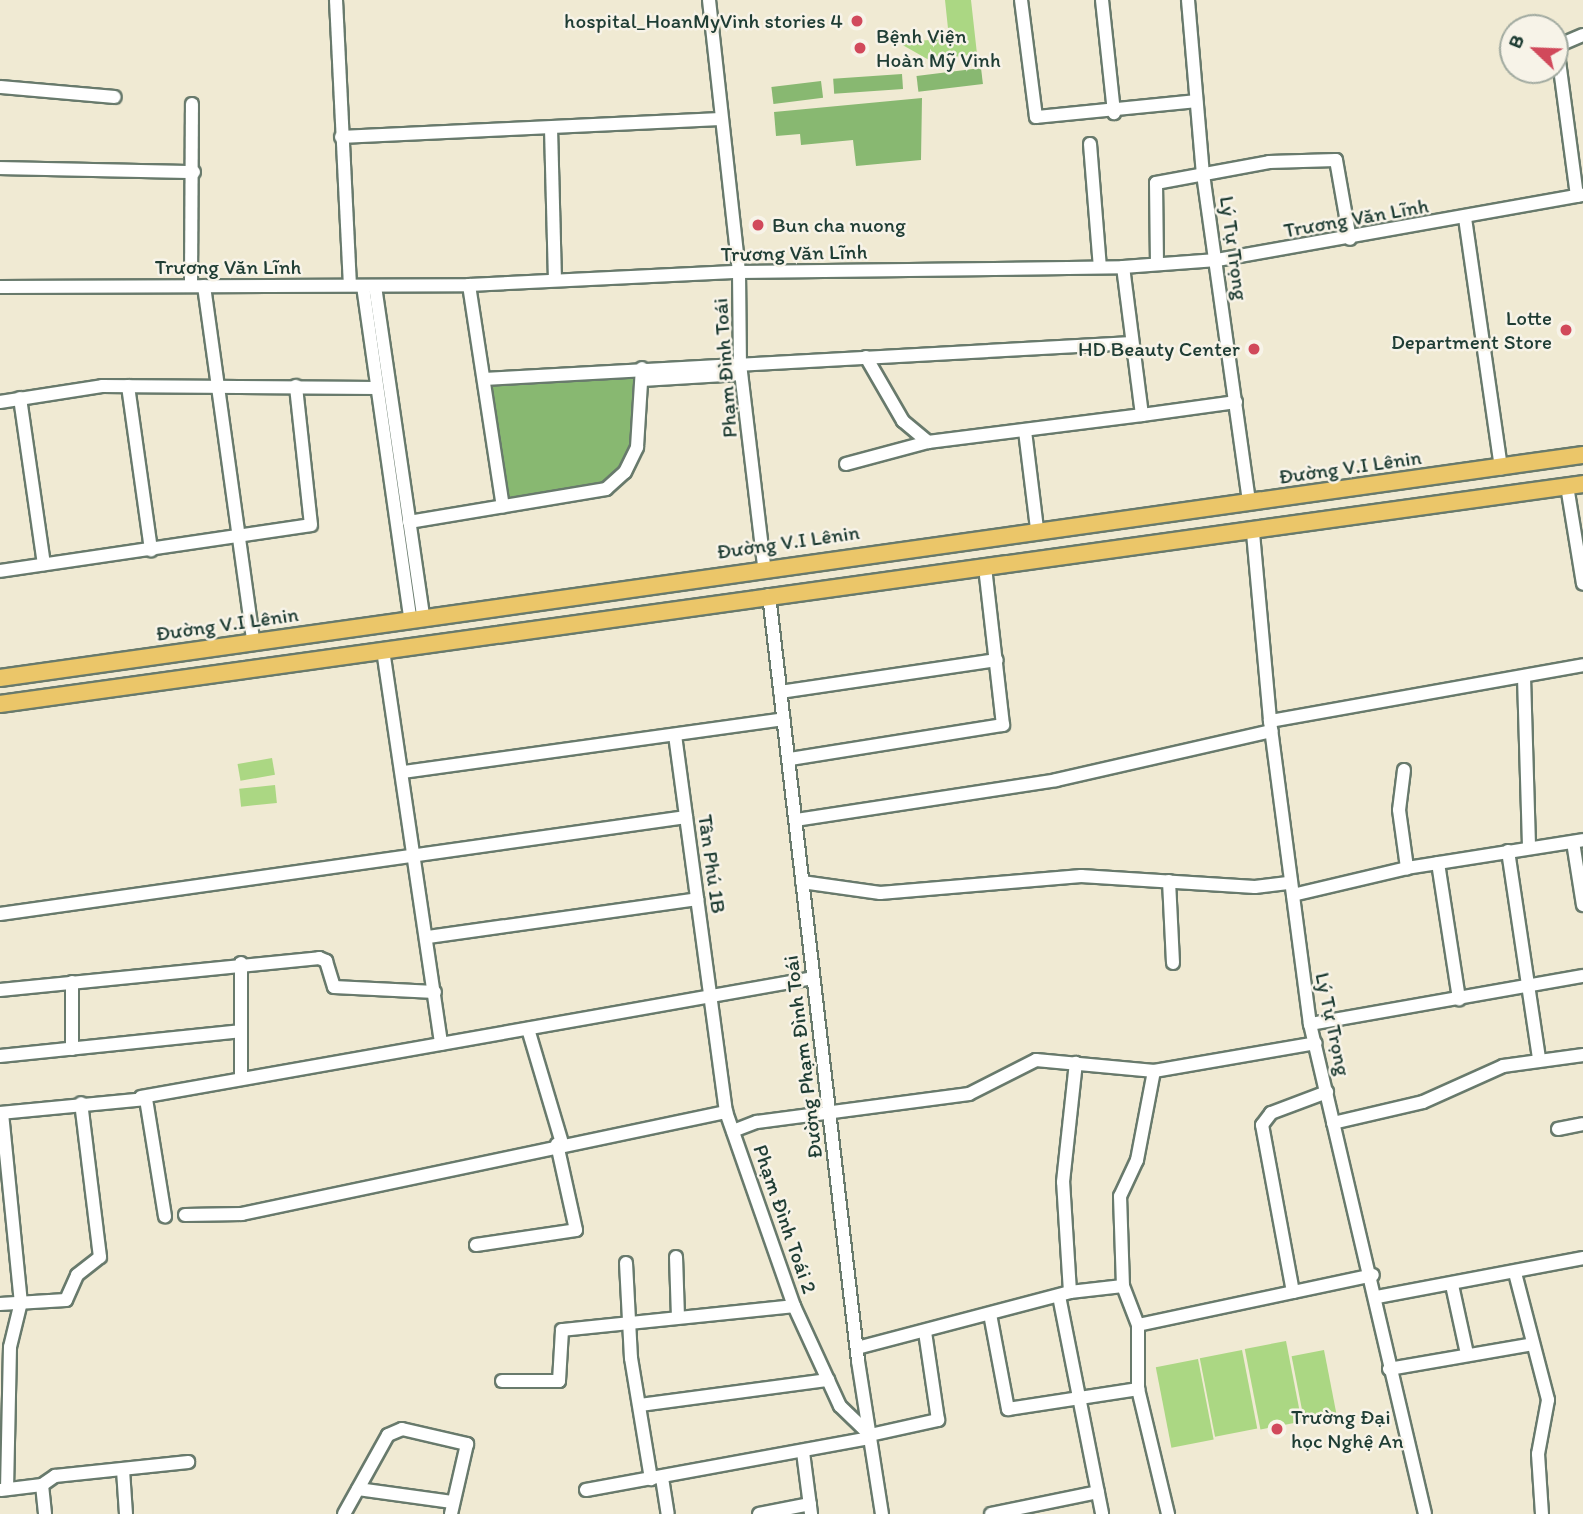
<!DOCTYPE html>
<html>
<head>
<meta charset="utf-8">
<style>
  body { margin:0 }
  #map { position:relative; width:1583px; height:1514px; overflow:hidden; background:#f0ead3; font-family:Itim,sans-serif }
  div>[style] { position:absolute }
  .green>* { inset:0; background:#abd783; transform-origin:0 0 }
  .forest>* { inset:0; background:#88b871; transform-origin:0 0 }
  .roads { filter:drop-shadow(2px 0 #687a6c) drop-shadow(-2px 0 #687a6c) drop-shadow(0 2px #687a6c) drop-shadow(0 -2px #687a6c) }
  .minor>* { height:12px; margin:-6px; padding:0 6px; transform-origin:6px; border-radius:6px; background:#fff }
  .major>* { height:16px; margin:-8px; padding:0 8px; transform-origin:8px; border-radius:8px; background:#ebc669 }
  .dots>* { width:19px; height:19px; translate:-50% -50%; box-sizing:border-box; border:4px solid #f7f3e8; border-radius:50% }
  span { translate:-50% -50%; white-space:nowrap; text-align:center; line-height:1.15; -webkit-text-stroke:5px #f7f3e8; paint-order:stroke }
  .poi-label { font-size:21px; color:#1f3d34 }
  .right { translate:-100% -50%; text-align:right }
  .left { translate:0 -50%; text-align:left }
  .street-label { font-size:21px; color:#1f3d34 }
  .north { position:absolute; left:1499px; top:14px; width:70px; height:70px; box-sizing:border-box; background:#f7f3e8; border:2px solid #a1aaa0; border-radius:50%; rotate:293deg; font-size:19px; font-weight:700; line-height:28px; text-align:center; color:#1f3d34 }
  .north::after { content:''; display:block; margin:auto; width:24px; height:32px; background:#d1495b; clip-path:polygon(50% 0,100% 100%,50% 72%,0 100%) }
</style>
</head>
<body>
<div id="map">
  <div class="green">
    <div style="clip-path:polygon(945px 0,971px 0,977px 54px,929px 60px,899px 43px,949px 38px)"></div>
    <div style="left:272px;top:758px;width:17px;height:35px;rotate:80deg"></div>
    <div style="left:275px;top:785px;width:18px;height:36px;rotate:84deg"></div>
    <div style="left:1286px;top:1341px;width:82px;height:42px;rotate:79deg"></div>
    <div style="left:1242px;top:1350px;width:80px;height:43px;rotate:79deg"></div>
    <div style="left:1324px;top:1350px;width:64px;height:33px;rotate:79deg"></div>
    <div style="left:1198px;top:1359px;width:82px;height:43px;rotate:79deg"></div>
  </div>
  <div class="forest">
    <div style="left:981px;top:68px;width:16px;height:65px;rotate:83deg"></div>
    <div style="left:902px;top:74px;width:15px;height:69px;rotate:86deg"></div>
    <div style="left:821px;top:81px;width:17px;height:50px;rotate:83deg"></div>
    <div style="clip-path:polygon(922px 98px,921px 160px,856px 166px,853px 140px,801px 145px,800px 134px,776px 136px,774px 112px)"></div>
    <div style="clip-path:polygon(642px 368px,639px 440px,613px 484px,503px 506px,484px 379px)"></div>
  </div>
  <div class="roads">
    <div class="minor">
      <div style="left:336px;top:0;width:285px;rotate:87.2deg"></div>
      <div style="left:709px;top:0;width:274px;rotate:83.7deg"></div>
      <div style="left:739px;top:272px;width:92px;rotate:89.4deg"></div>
      <div style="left:740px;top:364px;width:203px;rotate:83.2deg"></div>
      <div style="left:1021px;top:0;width:118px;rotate:82.7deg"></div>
      <div style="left:1036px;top:117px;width:161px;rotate:-5.7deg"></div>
      <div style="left:1102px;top:0;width:114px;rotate:83.9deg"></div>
      <div style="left:1188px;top:0;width:175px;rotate:85.1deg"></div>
      <div style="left:1203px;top:174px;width:331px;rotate:82deg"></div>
      <div style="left:0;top:87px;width:115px;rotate:5deg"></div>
      <div style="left:551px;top:128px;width:152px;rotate:88.5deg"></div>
      <div style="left:341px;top:137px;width:379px;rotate:-2.7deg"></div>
      <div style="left:1090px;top:144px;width:123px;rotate:85.4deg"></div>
      <div style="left:0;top:168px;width:194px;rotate:1.2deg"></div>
      <div style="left:1577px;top:196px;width:151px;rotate:-97.6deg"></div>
      <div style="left:1557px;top:46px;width:28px;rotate:-23deg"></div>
      <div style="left:1465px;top:218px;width:253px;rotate:81.8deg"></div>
      <div style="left:1157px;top:264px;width:81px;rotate:-90.7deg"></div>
      <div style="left:1156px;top:183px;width:115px;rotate:-10.5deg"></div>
      <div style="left:1269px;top:162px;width:67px;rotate:-1.7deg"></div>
      <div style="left:1336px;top:160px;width:80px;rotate:80deg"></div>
      <div style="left:469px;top:285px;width:224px;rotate:81.3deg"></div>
      <div style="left:191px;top:286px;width:182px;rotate:-89.7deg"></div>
      <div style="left:204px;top:286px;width:358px;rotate:82.1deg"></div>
      <div style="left:363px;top:286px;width:335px;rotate:81.9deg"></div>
      <div style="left:375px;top:286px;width:333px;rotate:81.7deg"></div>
      <div style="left:0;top:287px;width:469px;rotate:-0.2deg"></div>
      <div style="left:469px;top:285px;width:270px;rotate:-2.8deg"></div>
      <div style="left:739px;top:272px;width:384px;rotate:-0.7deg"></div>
      <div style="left:1123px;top:267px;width:94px;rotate:-4.3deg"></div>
      <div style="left:1217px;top:260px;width:372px;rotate:-10.1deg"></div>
      <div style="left:866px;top:357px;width:74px;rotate:60deg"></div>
      <div style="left:903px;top:421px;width:33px;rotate:40deg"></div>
      <div style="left:484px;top:379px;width:649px;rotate:-3.18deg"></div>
      <div style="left:642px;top:380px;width:99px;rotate:-3.5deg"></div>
      <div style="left:128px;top:386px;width:166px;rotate:82deg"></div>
      <div style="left:20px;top:398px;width:168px;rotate:81.8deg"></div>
      <div style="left:0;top:402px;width:103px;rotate:-8.9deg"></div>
      <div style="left:102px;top:386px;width:275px;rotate:0.4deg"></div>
      <div style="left:1142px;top:415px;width:95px;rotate:-7.9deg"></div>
      <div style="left:1025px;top:431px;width:99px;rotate:83deg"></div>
      <div style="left:846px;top:464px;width:85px;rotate:-15deg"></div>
      <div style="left:928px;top:442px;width:216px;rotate:-7.2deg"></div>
      <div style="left:1142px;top:415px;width:149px;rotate:-97.3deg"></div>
      <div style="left:1567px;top:486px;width:99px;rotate:80.7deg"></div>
      <div style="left:409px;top:522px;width:200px;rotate:-9.5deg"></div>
      <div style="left:606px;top:489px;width:25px;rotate:-42deg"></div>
      <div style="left:625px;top:472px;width:28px;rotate:-64deg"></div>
      <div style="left:637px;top:447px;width:79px;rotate:-86.4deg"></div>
      <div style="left:1253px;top:533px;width:189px;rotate:84.8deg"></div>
      <div style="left:1270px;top:721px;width:306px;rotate:82.5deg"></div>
      <div style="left:1310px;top:1024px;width:503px;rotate:76.79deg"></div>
      <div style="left:0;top:571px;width:314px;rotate:-8.4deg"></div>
      <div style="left:311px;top:525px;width:140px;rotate:-96.2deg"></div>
      <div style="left:769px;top:595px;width:771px;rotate:83.37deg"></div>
      <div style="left:858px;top:1361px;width:155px;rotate:81.1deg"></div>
      <div style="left:383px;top:650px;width:398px;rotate:81.6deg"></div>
      <div style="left:1524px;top:677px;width:170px;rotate:88.3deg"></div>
      <div style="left:780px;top:692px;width:219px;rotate:-8.4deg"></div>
      <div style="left:1270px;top:721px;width:318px;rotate:-10.1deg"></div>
      <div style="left:675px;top:735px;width:380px;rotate:82.3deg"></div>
      <div style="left:726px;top:1112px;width:206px;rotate:70.7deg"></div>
      <div style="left:794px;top:1306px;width:110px;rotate:65.3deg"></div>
      <div style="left:840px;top:1406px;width:42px;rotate:44deg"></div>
      <div style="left:870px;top:1435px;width:70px;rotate:-12.4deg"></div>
      <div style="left:938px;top:1420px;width:89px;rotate:-98.4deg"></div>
      <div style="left:790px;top:759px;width:216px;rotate:-9.1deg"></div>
      <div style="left:1003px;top:725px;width:159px;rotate:-96.5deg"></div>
      <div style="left:1404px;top:770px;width:40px;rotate:97.1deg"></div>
      <div style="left:1399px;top:810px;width:59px;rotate:82.1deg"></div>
      <div style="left:403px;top:772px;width:384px;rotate:-7.9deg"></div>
      <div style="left:796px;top:820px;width:263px;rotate:-8.7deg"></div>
      <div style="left:1056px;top:780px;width:221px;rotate:-12.8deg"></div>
      <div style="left:1573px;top:842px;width:64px;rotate:81deg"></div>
      <div style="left:1508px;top:851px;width:209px;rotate:81.5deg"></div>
      <div style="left:1438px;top:863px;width:138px;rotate:81.2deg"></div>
      <div style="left:1169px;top:881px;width:82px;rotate:87.2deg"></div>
      <div style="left:802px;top:882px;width:79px;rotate:8deg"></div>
      <div style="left:880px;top:893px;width:202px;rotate:-4.8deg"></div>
      <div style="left:1081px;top:876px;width:174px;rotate:3.6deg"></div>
      <div style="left:1255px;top:887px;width:35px;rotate:-7deg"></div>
      <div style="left:1293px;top:895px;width:117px;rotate:-13.3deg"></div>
      <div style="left:1407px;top:868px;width:178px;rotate:-9deg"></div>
      <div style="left:0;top:914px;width:693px;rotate:-8.05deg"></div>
      <div style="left:428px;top:937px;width:272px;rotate:-8deg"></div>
      <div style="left:241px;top:963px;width:116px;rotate:90deg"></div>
      <div style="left:0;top:990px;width:321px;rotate:-5.7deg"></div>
      <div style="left:319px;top:958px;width:8px;rotate:23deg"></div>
      <div style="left:326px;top:961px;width:27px;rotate:73deg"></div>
      <div style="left:334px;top:987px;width:101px;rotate:2.8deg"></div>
      <div style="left:1310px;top:1024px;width:277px;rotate:-10deg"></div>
      <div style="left:528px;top:1029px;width:119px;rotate:73.4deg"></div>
      <div style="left:72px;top:1049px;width:67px;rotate:-90deg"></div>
      <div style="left:0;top:1056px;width:241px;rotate:-5.9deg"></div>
      <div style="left:1154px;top:1071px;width:91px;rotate:100.8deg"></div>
      <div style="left:1137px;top:1160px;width:40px;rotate:115deg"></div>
      <div style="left:1120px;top:1196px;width:90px;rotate:88.1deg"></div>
      <div style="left:1123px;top:1286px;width:42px;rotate:69deg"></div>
      <div style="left:1138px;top:1325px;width:64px;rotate:90deg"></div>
      <div style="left:1138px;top:1389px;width:129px;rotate:76.5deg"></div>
      <div style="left:141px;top:1097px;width:682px;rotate:-10.04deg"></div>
      <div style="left:0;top:1113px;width:147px;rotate:-5.5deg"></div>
      <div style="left:146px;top:1099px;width:119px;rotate:80.8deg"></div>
      <div style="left:2px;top:1113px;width:190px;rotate:84.3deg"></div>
      <div style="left:21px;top:1302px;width:46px;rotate:103.7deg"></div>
      <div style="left:10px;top:1347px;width:142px;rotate:91.2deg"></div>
      <div style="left:1333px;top:1123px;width:92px;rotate:-13.1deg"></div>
      <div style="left:1423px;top:1102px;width:88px;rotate:-24.2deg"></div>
      <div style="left:1503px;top:1066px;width:81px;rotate:-7.8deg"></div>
      <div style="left:1558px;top:1129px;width:25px;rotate:-11deg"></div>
      <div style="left:733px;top:1131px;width:26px;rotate:-21deg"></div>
      <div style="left:757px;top:1122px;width:214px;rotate:-7.5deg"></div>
      <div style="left:969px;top:1094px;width:75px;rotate:-26.9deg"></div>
      <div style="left:1036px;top:1060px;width:119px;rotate:5.3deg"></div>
      <div style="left:1154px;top:1071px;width:164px;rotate:-9.8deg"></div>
      <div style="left:185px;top:1215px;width:57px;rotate:-1deg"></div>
      <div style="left:242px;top:1214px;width:495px;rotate:-11.9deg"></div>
      <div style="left:476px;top:1245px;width:101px;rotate:-8.5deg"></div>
      <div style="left:576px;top:1230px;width:88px;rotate:-102.5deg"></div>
      <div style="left:676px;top:1257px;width:60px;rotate:88.1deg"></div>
      <div style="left:626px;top:1263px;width:95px;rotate:87deg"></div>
      <div style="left:631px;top:1358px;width:123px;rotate:80.6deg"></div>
      <div style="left:1515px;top:1273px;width:131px;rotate:75.4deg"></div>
      <div style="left:1548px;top:1400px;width:55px;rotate:100.5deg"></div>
      <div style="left:1538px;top:1454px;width:60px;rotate:86.2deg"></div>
      <div style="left:1452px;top:1285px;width:71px;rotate:77.7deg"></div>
      <div style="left:1070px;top:1292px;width:110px;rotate:-93.6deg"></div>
      <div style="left:1063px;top:1182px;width:120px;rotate:-83.8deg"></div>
      <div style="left:1293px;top:1292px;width:170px;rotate:-100.5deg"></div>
      <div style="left:1262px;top:1125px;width:15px;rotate:-53deg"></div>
      <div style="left:1271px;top:1113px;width:60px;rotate:-20.6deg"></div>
      <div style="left:1059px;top:1296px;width:222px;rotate:78.8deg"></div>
      <div style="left:1377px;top:1297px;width:210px;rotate:-10.7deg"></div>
      <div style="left:0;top:1304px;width:66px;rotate:-3.5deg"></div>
      <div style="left:66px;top:1300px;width:27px;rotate:-66deg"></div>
      <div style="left:77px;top:1275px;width:29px;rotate:-38deg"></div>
      <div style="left:100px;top:1257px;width:155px;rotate:-97deg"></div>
      <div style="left:990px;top:1314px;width:97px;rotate:79.3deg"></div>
      <div style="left:1008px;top:1409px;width:132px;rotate:-8.7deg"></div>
      <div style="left:1138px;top:1325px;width:240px;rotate:-12deg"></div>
      <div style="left:857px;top:1348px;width:220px;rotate:-14.7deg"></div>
      <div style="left:1070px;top:1292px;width:53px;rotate:-6.5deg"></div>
      <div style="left:1389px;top:1369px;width:146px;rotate:-9.8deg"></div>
      <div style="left:502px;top:1381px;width:57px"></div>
      <div style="left:559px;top:1381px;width:51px;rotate:-86.6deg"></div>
      <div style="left:562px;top:1330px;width:233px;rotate:-5.9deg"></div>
      <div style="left:640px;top:1405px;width:190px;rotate:-7.6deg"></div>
      <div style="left:803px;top:1452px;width:63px;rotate:82.6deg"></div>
      <div style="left:123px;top:1470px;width:44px;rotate:86.1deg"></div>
      <div style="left:662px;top:1478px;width:36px;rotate:81deg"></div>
      <div style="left:42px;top:1485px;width:29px;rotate:84deg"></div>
      <div style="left:358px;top:1489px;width:95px;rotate:7.9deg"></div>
      <div style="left:1px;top:1490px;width:41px;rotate:-7deg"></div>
      <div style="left:42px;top:1485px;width:16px;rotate:-35deg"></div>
      <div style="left:55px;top:1476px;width:134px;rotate:-6deg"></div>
      <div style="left:586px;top:1490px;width:289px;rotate:-10.4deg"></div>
      <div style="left:344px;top:1514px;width:90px;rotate:-60.9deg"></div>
      <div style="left:388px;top:1435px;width:15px;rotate:-23deg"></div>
      <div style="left:402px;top:1429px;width:67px;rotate:13deg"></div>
      <div style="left:467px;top:1444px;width:72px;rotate:102.9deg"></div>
      <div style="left:759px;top:1514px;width:52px;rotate:-11.1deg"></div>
      <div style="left:991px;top:1514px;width:109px;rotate:-11.6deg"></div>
    </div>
    <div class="major">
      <div style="left:0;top:678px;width:1599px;rotate:-8.02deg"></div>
      <div style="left:0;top:704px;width:1598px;rotate:-7.91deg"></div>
    </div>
  </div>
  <div class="dots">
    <div style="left:857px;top:21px;background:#d1495b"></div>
    <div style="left:860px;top:48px;background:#d1495b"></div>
    <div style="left:758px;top:225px;background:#d1495b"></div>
    <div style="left:1566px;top:330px;background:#d1495b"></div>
    <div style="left:1254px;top:349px;background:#d1495b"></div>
    <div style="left:1277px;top:1429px;background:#d1495b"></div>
  </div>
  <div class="poi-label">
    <span class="right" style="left:843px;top:21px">hospital_HoanMyVinh stories 4</span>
    <span class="left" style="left:876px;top:48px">Bệnh Viện<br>Hoàn Mỹ Vinh</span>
    <span class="left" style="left:772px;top:225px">Bun cha nuong</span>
    <span class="right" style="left:1552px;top:330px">Lotte<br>Department Store</span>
    <span class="right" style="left:1240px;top:349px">HD Beauty Center</span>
    <span class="left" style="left:1291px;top:1429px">Trường Đại<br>học Nghệ An</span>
  </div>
  <div class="street-label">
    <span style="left:1356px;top:218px;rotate:-10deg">Trương Văn Lĩnh</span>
    <span style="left:1234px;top:248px;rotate:82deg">Lý Tự Trọng</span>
    <span style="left:794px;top:253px;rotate:-1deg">Trương Văn Lĩnh</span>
    <span style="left:228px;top:267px">Trương Văn Lĩnh</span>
    <span style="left:725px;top:368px;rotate:-94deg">Phạm Đình Toái</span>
    <span style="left:1350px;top:467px;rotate:-8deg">Đường V.I Lênin</span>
    <span style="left:788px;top:542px;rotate:-8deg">Đường V.I Lênin</span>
    <span style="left:227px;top:624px;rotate:-8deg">Đường V.I Lênin</span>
    <span style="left:712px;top:864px;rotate:82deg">Tân Phú 1B</span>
    <span style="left:1333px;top:1024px;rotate:78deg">Lý Tự Trọng</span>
    <span style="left:803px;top:1057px;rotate:-97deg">Đường Phạm Đình Toái</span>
    <span style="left:785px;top:1219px;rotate:71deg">Phạm Đình Toái 2</span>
  </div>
  <div class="north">B</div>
</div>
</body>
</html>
